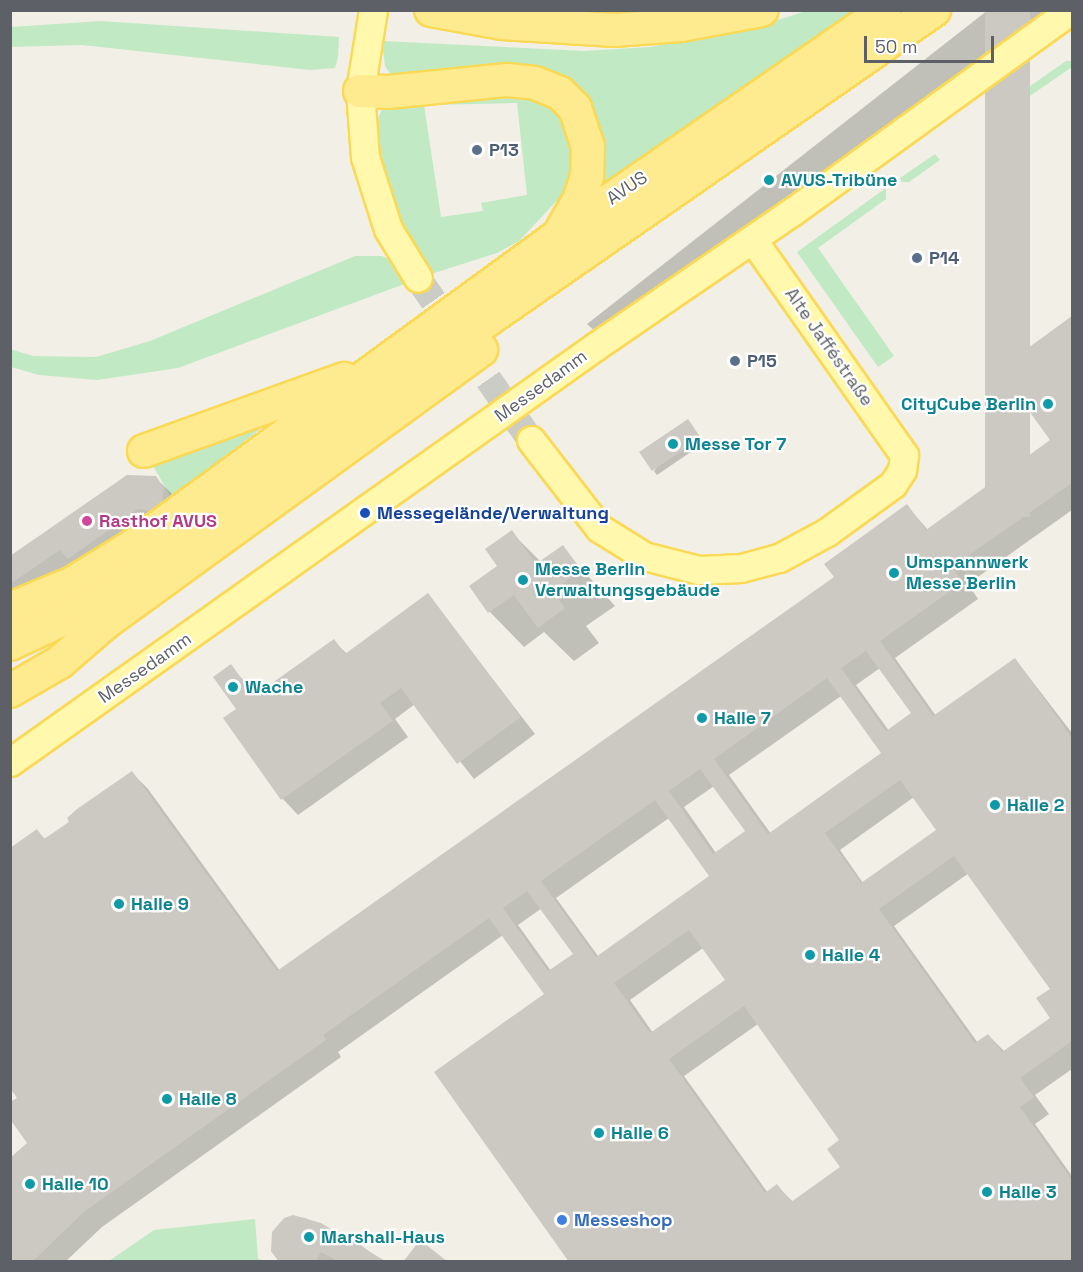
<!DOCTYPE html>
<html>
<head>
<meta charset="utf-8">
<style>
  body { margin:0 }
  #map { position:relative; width:1083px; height:1272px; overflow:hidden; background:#f1efe6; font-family:"Space Grotesk",sans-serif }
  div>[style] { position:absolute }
  .green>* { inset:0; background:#c1e9c4 }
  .shadow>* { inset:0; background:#0003 }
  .building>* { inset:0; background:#ccc9c3; transform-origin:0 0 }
  .major-tunnel>* { height:27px; margin-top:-13.5px; transform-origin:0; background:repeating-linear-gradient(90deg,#ccccc6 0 27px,transparent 0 41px) }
  .roads { filter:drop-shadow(2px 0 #fad955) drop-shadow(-2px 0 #fad955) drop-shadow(0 2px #fad955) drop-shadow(0 -2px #fad955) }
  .major>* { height:27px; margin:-13.5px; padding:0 13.5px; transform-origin:13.5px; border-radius:13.5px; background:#fff8ad }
  .highway>* { height:32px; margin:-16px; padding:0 16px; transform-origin:16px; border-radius:16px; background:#ffeb8f }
  .dots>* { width:16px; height:16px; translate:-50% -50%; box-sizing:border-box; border:3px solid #fff; border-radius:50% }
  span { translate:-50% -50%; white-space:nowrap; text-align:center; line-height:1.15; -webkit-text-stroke:4.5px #fff; paint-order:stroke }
  .service-label { font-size:18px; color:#4e5e75; font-weight:700 }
  .left { translate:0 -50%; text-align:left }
  .culture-label { font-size:18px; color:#0d838f; font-weight:700 }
  .right { translate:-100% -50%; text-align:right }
  .street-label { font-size:18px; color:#5d6167 }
  .transit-label { font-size:18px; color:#164399; font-weight:700 }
  .hotel-label { font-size:18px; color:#b23c85; font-weight:700 }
  .shop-label { font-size:18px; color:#366cbe; font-weight:700 }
  .frame { position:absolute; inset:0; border:12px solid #5d6167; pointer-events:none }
  .scale { position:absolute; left:864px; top:36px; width:130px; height:27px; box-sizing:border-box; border:3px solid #5d6167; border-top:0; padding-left:8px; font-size:18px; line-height:21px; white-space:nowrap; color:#5d6167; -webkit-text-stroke:4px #fff; paint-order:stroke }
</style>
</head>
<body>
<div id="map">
  <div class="green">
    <div style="clip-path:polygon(512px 11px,720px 11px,624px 21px)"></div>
    <div style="clip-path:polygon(806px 11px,859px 11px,597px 187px,604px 141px,589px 102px,563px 76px,534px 68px,405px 77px,391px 75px,385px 66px,382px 41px,584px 51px,650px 47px,781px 19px)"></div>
    <div style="clip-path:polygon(101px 21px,339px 37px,338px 57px,335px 68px,310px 70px,82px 45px,11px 47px,11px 27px)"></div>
    <div style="clip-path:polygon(1066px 61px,1072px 61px,1072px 67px,1014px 107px,1009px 101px)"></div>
    <div style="clip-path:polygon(evenodd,511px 87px,545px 98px,568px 115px,578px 159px,566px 191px,519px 241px,497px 253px,431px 274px,407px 240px,383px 184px,373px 130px,382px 109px,403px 97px,511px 87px,517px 103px,527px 195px,481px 203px,483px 211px,441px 217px,424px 105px,517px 103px)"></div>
    <div style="clip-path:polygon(935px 154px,940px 160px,909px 182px,902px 182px,900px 178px)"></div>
    <div style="clip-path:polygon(886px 188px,886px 199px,818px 248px,894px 356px,878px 367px,797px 252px)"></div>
    <div style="clip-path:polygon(355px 256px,381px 256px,397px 261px,407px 283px,178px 368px,97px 380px,39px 375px,11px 367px,10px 349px,33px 356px,96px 357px,150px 341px)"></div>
    <div style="clip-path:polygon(274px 418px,222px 459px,174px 502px,153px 466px,170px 460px,166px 450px)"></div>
    <div style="clip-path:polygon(255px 1219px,258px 1259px,266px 1261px,109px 1261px,154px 1230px)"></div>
  </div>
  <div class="shadow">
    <div style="clip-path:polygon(988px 10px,1050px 10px,596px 332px,587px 324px)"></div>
    <div style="clip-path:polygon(evenodd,1072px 318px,1072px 510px,968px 584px,978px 599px,895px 658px,936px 716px,1015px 659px,1072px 733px,1072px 1069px,1035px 1095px,1049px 1114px,1035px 1124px,1072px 1176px,1072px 1262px,571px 1262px,546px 994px,503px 935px,338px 1052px,341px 1057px,102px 1227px,65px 1262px,10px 1262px,29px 1143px,19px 1098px,37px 831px,46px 840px,132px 773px,148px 789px,280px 971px,836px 577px,907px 506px,928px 530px,1052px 440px,1001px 369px,1072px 318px,880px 668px,913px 714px,889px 731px,856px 685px,880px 668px,1072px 318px,841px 696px,883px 754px,771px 834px,729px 775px,841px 696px,1072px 318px,714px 786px,747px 832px,716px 853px,684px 807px,714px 786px,1072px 318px,914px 797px,938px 830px,863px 883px,840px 850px,914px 797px,1072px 318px,669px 818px,711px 876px,598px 956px,556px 898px,669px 818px,1072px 318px,969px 873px,1052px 989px,1052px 1018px,1005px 1052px,988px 1035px,978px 1043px,894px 926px,969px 873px,1072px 318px,542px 908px,575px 954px,551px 971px,518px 925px,542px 908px,1072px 318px,703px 948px,727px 980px,653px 1033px,630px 1000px,703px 948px,1072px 318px,758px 1024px,841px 1140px,842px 1168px,793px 1202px,777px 1186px,768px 1193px,684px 1076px,758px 1024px)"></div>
    <div style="clip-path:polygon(691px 425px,704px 443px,657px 475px,654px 471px)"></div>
    <div style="clip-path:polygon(161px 483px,186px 508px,188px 525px,10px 593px,10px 558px)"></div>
    <div style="clip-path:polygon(511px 532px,541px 562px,562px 547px,615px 606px,586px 626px,599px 643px,574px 661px,544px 632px,524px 647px,490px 612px,471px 587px,499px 567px)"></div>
    <div style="clip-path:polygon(428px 595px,535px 734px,474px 779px,415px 704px,395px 719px,408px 737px,298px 815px,283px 799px,225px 718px,238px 710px,231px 666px,257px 696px,334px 641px,347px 654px)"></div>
    <div style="clip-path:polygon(294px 1217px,305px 1218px,356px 1242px,384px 1262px,283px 1262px,272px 1251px,278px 1225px)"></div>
  </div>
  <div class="building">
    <div style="left:985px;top:10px;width:45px;height:507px"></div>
    <div style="clip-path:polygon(evenodd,1072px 316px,1072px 483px,952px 567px,963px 582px,880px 641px,933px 716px,1015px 658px,1072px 738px,1072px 1041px,1020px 1078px,1034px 1097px,1020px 1107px,1072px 1180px,1072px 1262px,569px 1262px,434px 1072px,544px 994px,489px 918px,323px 1035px,326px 1040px,85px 1211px,32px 1262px,10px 1262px,10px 1158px,27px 1143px,10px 1119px,10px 1102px,17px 1098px,10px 1088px,10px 848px,37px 829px,44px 839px,69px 822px,67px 818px,77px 809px,132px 771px,277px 971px,834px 577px,824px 564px,907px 504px,926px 530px,1050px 440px,999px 369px,1072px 316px,866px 651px,911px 713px,886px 731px,841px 668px,866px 651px,1072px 316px,827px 678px,881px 753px,768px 834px,714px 759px,827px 678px,1072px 316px,700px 769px,745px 831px,713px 854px,669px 791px,700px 769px,1072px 316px,900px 780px,936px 830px,861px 883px,825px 833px,900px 780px,1072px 316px,655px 800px,709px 876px,596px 957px,541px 881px,655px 800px,1072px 316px,954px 856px,1050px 989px,1036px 998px,1050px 1018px,1002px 1052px,988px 1034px,975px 1043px,879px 909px,954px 856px,1072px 316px,527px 891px,573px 954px,548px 971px,503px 908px,527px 891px,1072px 316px,689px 930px,725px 980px,650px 1033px,614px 983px,689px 930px,1072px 316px,744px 1006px,839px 1140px,827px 1149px,840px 1167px,791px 1202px,777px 1184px,765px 1193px,669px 1059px,744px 1006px)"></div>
    <div style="left:688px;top:419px;width:23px;height:59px;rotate:56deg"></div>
    <div style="clip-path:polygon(127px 475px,156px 476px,164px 488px,162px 502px,150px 511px,138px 509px,68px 559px,60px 550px,10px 584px,10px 556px)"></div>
    <div style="clip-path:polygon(512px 530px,536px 564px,563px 545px,581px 570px,553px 591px,565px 608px,538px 628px,514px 595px,488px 613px,469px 586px,497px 566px,485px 549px)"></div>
    <div style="clip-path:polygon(428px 593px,521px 717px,457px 764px,401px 688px,380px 703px,393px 721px,281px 800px,223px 718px,236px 709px,213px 677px,231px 664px,254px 696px,334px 639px,345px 654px)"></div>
    <div style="clip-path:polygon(293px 1215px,321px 1223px,387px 1262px,339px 1262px,321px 1252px,315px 1262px,279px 1262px,271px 1251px,272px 1232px,284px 1218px)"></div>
    <div style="clip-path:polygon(420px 1240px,448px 1262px,403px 1262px)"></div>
  </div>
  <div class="major-tunnel">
    <div style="left:418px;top:278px;width:198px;rotate:55.1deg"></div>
  </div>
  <div class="roads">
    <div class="major">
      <div style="left:373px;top:10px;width:82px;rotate:99.1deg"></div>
      <div style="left:360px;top:91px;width:66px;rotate:85.7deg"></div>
      <div style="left:365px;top:157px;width:76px;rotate:72.3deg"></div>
      <div style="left:388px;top:229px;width:57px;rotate:58.5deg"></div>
      <div style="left:531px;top:440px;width:111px;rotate:52.3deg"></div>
      <div style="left:599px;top:528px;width:53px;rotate:31.9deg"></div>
      <div style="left:644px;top:556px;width:57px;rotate:14.3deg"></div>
      <div style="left:699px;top:570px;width:42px;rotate:-2.7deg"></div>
      <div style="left:741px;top:568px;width:39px;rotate:-15deg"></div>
      <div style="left:779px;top:558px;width:55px;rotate:-28.4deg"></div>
      <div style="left:827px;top:532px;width:82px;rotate:-36deg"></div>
      <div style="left:893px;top:484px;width:17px;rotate:-57deg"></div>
      <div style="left:902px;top:470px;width:15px;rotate:-82deg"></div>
      <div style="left:904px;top:455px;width:263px;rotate:-125.1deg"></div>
      <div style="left:10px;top:762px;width:719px;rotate:-35.37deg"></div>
      <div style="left:596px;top:346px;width:237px;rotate:-34.4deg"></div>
      <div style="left:792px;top:212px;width:344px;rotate:-35.9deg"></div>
    </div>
    <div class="highway">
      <div style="left:431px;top:10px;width:72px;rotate:10.4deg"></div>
      <div style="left:502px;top:23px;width:112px;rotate:3.6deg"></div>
      <div style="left:614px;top:30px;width:67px;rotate:-4.3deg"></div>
      <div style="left:681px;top:25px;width:82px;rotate:-10.5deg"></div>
      <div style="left:360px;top:91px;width:28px;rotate:2deg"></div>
      <div style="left:388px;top:92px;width:120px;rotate:-5.8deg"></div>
      <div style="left:507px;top:80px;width:28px;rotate:6deg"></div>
      <div style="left:535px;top:83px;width:27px;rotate:22deg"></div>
      <div style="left:560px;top:93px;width:21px;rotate:45deg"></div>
      <div style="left:575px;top:108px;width:41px;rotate:71.6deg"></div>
      <div style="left:588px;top:147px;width:29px;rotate:92deg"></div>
      <div style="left:587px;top:176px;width:25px;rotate:108deg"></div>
      <div style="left:579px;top:200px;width:36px;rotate:120deg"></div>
      <div style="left:144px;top:451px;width:213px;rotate:-19.8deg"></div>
      <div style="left:10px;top:609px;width:68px;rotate:-22.4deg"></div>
      <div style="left:73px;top:583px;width:67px;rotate:-31.6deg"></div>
      <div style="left:130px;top:548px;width:530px;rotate:-36.09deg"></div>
      <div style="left:558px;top:236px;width:397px;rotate:-34.6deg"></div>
      <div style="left:10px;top:644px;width:83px;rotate:-25deg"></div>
      <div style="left:85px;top:609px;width:68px;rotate:-33deg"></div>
      <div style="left:142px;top:572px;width:442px;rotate:-36.1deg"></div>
      <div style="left:499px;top:312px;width:530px;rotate:-34.77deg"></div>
      <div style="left:10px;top:691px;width:58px;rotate:-30.1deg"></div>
      <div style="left:60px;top:662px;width:60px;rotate:-40.9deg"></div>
      <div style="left:105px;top:623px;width:465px;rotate:-36deg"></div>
    </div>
  </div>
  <div class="dots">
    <div style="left:477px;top:150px;background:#5c6f8a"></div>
    <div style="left:769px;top:180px;background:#0f9aa8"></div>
    <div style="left:917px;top:258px;background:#5c6f8a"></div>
    <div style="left:735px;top:361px;background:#5c6f8a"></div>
    <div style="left:1048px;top:404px;background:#0f9aa8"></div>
    <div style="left:673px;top:444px;background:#0f9aa8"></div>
    <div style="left:365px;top:513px;background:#1a4fb4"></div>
    <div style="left:87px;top:521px;background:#d1479c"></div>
    <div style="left:894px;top:573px;background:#0f9aa8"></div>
    <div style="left:523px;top:580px;background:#0f9aa8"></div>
    <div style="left:233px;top:687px;background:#0f9aa8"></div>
    <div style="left:702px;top:718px;background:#0f9aa8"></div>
    <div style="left:995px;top:805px;background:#0f9aa8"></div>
    <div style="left:119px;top:904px;background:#0f9aa8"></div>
    <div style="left:810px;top:955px;background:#0f9aa8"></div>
    <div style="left:167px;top:1099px;background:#0f9aa8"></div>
    <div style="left:599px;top:1133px;background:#0f9aa8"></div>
    <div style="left:30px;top:1184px;background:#0f9aa8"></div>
    <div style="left:987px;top:1192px;background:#0f9aa8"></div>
    <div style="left:562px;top:1220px;background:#3f7fe0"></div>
    <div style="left:309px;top:1237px;background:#0f9aa8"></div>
  </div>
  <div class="service-label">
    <span class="left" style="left:489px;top:150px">P13</span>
    <span class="left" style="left:929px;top:258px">P14</span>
    <span class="left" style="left:747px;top:361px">P15</span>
  </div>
  <div class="culture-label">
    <span class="left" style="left:781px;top:180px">AVUS-Tribüne</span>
    <span class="right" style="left:1036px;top:404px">CityCube Berlin</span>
    <span class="left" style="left:685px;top:444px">Messe Tor 7</span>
    <span class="left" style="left:906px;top:573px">Umspannwerk<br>Messe Berlin</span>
    <span class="left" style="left:535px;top:580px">Messe Berlin<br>Verwaltungsgebäude</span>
    <span class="left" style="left:245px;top:687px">Wache</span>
    <span class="left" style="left:714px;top:718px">Halle 7</span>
    <span class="left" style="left:1007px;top:805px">Halle 2</span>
    <span class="left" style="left:131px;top:904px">Halle 9</span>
    <span class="left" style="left:822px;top:955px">Halle 4</span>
    <span class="left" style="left:179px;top:1099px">Halle 8</span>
    <span class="left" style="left:611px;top:1133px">Halle 6</span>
    <span class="left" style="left:42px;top:1184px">Halle 10</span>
    <span class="left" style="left:999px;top:1192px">Halle 3</span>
    <span class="left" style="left:321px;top:1237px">Marshall-Haus</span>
  </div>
  <div class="street-label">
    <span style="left:627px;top:188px;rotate:-34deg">AVUS</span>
    <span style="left:829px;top:347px;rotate:55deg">Alte Jafféstraße</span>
    <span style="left:541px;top:386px;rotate:-36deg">Messedamm</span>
    <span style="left:145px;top:668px;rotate:-35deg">Messedamm</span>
  </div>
  <div class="transit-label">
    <span class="left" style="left:377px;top:513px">Messegelände/Verwaltung</span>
  </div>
  <div class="hotel-label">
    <span class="left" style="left:99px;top:521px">Rasthof AVUS</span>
  </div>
  <div class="shop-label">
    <span class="left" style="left:574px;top:1220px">Messeshop</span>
  </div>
  <div class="frame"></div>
  <div class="scale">50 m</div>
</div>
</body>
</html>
